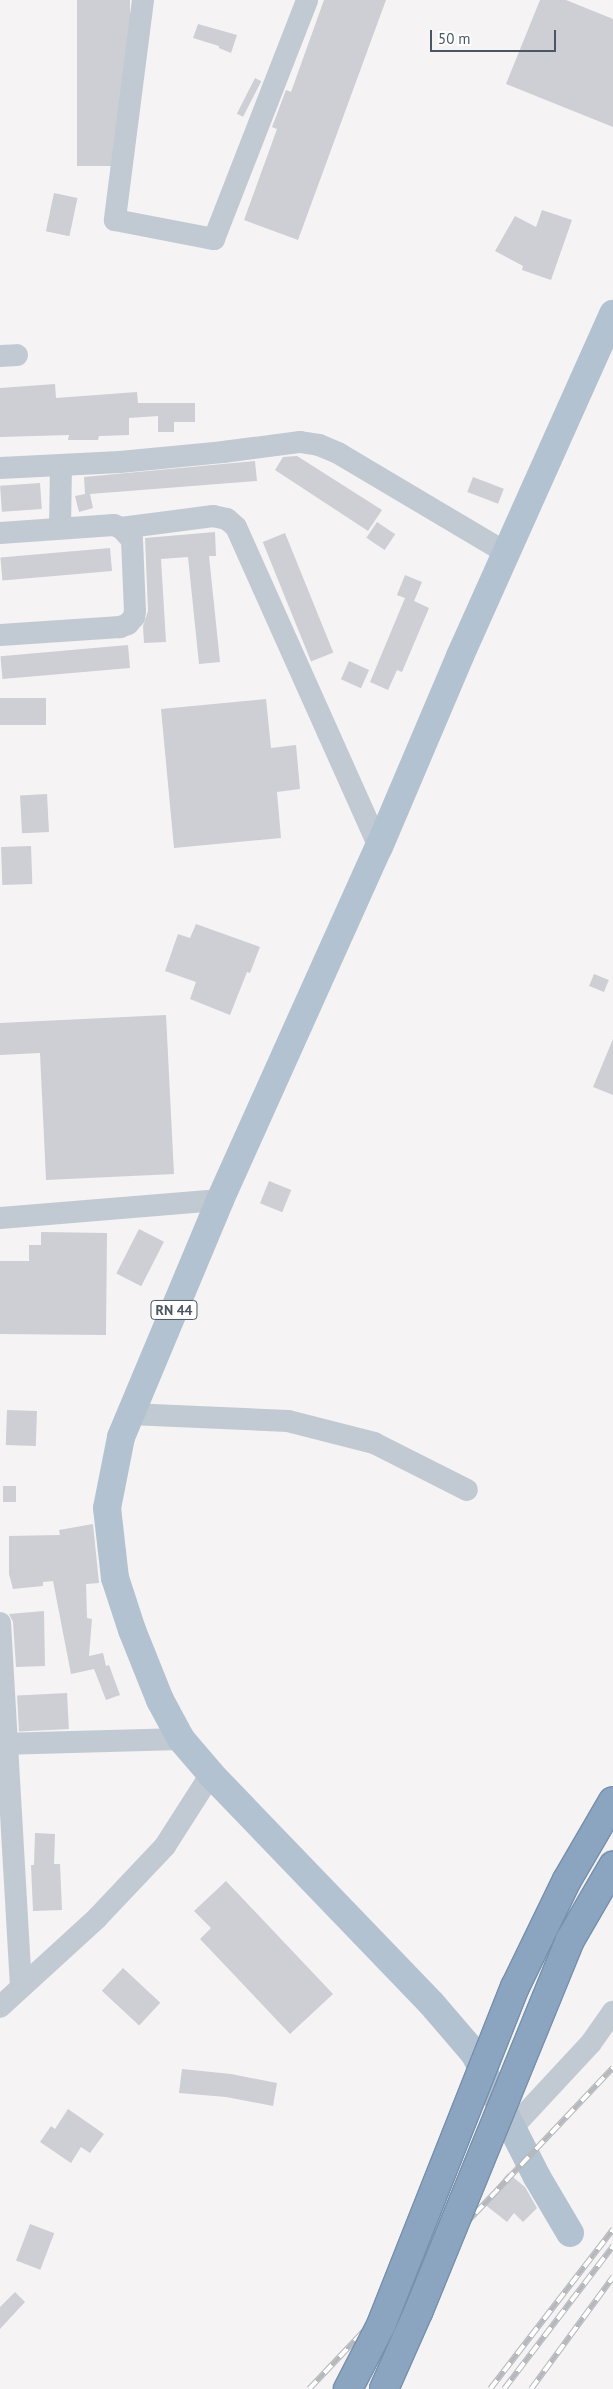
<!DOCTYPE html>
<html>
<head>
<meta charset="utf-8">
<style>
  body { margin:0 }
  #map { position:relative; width:613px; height:2389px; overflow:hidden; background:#f5f3f3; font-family:"PT Sans",sans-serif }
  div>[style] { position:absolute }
  .building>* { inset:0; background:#cdcfd5; transform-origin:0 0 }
  .minor>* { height:22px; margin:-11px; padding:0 11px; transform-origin:11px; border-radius:11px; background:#c1cad2 }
  .major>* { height:28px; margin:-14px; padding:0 14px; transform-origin:14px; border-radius:14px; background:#b3c2d1 }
  .rail>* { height:5.5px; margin-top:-2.75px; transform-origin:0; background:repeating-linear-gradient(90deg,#fff 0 11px,#b5b8bd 0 22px); box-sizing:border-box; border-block:1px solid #b5b8bd }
  .bridges { filter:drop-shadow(1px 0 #7690ad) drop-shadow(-1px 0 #7690ad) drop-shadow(0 1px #7690ad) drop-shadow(0 -1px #7690ad) }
  .highway-bridge>* { height:28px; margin:-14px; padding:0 14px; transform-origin:14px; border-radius:14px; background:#8ba5c1 }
  span { translate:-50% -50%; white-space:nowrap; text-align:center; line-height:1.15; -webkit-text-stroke:4.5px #fff; paint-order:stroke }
  .shield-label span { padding:1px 4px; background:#fff; border:1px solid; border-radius:4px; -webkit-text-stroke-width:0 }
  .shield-label { font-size:14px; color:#4a5661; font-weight:700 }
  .scale { position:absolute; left:430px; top:30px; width:126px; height:22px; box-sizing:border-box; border:2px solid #4a5661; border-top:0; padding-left:6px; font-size:15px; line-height:18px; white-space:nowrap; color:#4a5661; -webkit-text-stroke:4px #fff; paint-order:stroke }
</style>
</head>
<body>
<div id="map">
  <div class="building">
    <div style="left:77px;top:0;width:53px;height:166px"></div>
    <div style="clip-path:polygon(324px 0,386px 0,298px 240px,244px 220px,277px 129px,272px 127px,286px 90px,291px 92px)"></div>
    <div style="clip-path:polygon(540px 0,566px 0,613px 19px,613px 127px,506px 84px)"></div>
    <div style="clip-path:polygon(198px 24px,237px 35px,231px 53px,219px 48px,219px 46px,193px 38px)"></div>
    <div style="left:255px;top:78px;width:7px;height:40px;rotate:27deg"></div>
    <div style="left:54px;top:193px;width:24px;height:39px;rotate:12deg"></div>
    <div style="clip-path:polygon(542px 210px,572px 220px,551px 280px,522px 270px,523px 266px,495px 251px,515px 216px,536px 227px)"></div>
    <div style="clip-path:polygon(55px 384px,56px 398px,137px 392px,138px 403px,195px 403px,195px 422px,174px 422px,174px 432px,158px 432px,158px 416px,129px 418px,129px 435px,99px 436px,98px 440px,68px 440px,69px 435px,0 437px,0 388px)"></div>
    <div style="clip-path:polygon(297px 456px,382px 510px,368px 531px,275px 470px,283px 457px)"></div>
    <div style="clip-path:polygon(255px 461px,257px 481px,90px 494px,93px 508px,79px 512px,75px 496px,85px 494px,84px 477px)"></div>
    <div style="left:473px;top:477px;width:33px;height:16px;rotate:21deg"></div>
    <div style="left:40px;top:483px;width:26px;height:40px;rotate:86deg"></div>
    <div style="left:377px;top:522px;width:22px;height:19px;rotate:34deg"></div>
    <div style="clip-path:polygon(215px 532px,216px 556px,209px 556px,220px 662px,199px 664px,188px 557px,161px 559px,166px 642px,144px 643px,143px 626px,148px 611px,145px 538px)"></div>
    <div style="left:285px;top:533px;width:129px;height:24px;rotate:68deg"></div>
    <div style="left:110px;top:548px;width:23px;height:110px;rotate:85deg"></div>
    <div style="clip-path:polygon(405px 575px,422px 582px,414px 601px,429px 608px,402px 672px,397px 670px,388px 690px,370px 682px,405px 598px,397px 595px)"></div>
    <div style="left:128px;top:645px;width:23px;height:128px;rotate:85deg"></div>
    <div style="left:349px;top:661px;width:22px;height:20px;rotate:24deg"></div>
    <div style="left:46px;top:698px;width:27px;height:46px;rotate:90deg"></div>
    <div style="clip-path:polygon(266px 699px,271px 748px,296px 745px,300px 789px,277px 792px,281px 838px,174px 848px,161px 709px)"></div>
    <div style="left:47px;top:794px;width:38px;height:27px;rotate:87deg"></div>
    <div style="left:31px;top:846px;width:38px;height:30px;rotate:88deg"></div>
    <div style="clip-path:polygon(196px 924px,260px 947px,250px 973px,247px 972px,230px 1015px,190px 999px,196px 982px,165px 971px,178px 934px,190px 938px)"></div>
    <div style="left:594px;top:974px;width:16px;height:13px;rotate:22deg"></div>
    <div style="clip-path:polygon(166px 1015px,174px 1174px,46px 1180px,40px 1053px,0 1055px,0 1023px)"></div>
    <div style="clip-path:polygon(613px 1039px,613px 1095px,593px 1087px)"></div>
    <div style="left:269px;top:1181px;width:24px;height:24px;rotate:22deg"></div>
    <div style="left:139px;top:1229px;width:28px;height:50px;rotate:27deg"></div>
    <div style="clip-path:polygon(41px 1232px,107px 1233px,106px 1335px,0 1334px,0 1261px,29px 1261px,29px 1245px,41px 1245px)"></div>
    <div style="left:7px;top:1410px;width:30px;height:35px;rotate:2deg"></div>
    <div style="left:3px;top:1486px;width:13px;height:16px"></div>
    <div style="clip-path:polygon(93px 1524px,99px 1583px,86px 1584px,87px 1618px,92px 1619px,89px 1656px,103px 1653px,106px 1666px,109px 1665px,120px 1695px,106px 1700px,94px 1669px,71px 1674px,53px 1581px,43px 1582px,43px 1586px,13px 1589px,9px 1574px,9px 1536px,60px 1535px,59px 1530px)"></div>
    <div style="clip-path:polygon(44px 1611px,45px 1666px,16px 1667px,13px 1622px,9px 1614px)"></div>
    <div style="left:67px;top:1693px;width:36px;height:50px;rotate:87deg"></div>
    <div style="clip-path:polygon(35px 1833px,55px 1834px,54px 1864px,60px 1864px,62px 1910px,33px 1911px,31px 1865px,34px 1865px)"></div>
    <div style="clip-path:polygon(226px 1881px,333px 1994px,290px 2034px,200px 1939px,211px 1928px,194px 1911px)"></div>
    <div style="left:123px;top:1968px;width:51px;height:31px;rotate:43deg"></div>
    <div style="clip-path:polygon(182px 2069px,231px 2074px,277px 2083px,273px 2106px,226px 2097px,179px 2093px)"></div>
    <div style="clip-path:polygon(68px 2109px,104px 2134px,90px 2153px,81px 2147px,71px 2163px,40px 2142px,51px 2126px,55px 2129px)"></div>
    <div style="clip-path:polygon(508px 2173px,525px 2187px,537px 2208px,523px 2222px,514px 2213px,507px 2222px,483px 2203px)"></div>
    <div style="left:30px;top:2224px;width:26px;height:39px;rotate:21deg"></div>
    <div style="clip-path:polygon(15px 2292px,25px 2302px,0 2329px,0 2307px)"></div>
  </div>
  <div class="minor">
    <div style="left:143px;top:0;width:222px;rotate:97.3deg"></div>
    <div style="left:115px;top:220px;width:101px;rotate:10.9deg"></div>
    <div style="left:214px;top:239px;width:256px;rotate:-68.7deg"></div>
    <div style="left:0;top:356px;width:17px;rotate:-3deg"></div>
    <div style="left:0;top:468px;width:120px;rotate:-2.9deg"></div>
    <div style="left:120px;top:462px;width:103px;rotate:-5.5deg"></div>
    <div style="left:223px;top:452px;width:78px;rotate:-7.4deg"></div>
    <div style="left:300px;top:442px;width:19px;rotate:9deg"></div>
    <div style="left:319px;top:445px;width:21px;rotate:23deg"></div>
    <div style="left:338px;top:453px;width:198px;rotate:30.7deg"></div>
    <div style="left:60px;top:528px;width:62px;rotate:-89.1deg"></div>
    <div style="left:121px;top:528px;width:93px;rotate:-7.4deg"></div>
    <div style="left:213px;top:516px;width:14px;rotate:12deg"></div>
    <div style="left:227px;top:519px;width:12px;rotate:42deg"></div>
    <div style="left:236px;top:527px;width:350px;rotate:65.9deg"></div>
    <div style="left:0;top:533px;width:114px;rotate:-4deg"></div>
    <div style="left:114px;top:525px;width:8px;rotate:23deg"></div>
    <div style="left:121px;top:528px;width:16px;rotate:47deg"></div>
    <div style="left:132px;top:540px;width:71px;rotate:87.6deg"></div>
    <div style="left:135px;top:611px;width:6px;rotate:99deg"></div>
    <div style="left:134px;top:617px;width:9px;rotate:131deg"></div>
    <div style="left:128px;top:624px;width:9px;rotate:159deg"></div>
    <div style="left:120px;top:627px;width:120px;rotate:176.2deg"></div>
    <div style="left:0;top:1218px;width:221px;rotate:-4.7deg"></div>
    <div style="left:130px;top:1414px;width:158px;rotate:2.5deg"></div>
    <div style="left:288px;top:1421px;width:89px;rotate:14.3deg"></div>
    <div style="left:374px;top:1443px;width:104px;rotate:26.8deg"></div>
    <div style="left:0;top:1623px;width:364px;rotate:86.7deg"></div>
    <div style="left:0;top:1744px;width:181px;rotate:-1.6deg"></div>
    <div style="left:0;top:2007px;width:132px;rotate:-42.5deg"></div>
    <div style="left:97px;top:1918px;width:99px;rotate:-46.6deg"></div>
    <div style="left:165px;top:1846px;width:85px;rotate:-57.4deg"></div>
    <div style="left:512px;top:2128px;width:116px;rotate:-47.1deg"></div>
    <div style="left:591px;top:2043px;width:38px;rotate:-55deg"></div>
  </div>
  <div class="major">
    <div style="left:570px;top:2233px;width:65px;rotate:-120.5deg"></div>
    <div style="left:537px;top:2177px;width:139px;rotate:-116.9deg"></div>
    <div style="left:474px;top:2053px;width:66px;rotate:-130.7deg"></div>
    <div style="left:431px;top:2003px;width:318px;rotate:-133.9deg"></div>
    <div style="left:211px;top:1774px;width:46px;rotate:-130.6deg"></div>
    <div style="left:181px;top:1739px;width:44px;rotate:-118.3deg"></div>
    <div style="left:160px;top:1700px;width:75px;rotate:-111.8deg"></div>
    <div style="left:132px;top:1630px;width:55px;rotate:-108.1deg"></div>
    <div style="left:115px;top:1578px;width:70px;rotate:-96.5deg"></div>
    <div style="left:107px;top:1508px;width:72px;rotate:-78.8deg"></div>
    <div style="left:121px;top:1437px;width:257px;rotate:-67.3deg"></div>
    <div style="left:220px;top:1200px;width:387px;rotate:-65.8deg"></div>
    <div style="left:379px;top:847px;width:207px;rotate:-67deg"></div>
    <div style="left:460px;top:656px;width:375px;rotate:-65.9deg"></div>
  </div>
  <div class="rail">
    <div style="left:309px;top:2389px;width:442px;rotate:-46.6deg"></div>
    <div style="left:490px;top:2389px;width:202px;rotate:-52.4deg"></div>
    <div style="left:504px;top:2389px;width:180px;rotate:-52.7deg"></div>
    <div style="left:531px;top:2389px;width:139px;rotate:-53.8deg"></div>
  </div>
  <div class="bridges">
    <div class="highway-bridge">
      <div style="left:348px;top:2389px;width:72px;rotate:-62.7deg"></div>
      <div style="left:381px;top:2325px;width:364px;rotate:-68.4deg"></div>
      <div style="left:515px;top:1987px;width:119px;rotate:-64.1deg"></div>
      <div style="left:567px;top:1880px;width:91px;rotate:-59.8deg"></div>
      <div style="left:384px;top:2389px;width:86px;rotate:-66.1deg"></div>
      <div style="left:419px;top:2310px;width:400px;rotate:-67.8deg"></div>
      <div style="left:570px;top:1940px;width:86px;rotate:-59.8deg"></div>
    </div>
  </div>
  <div class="shield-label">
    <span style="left:174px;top:1310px">RN 44</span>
  </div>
  <div class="scale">50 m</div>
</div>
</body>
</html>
